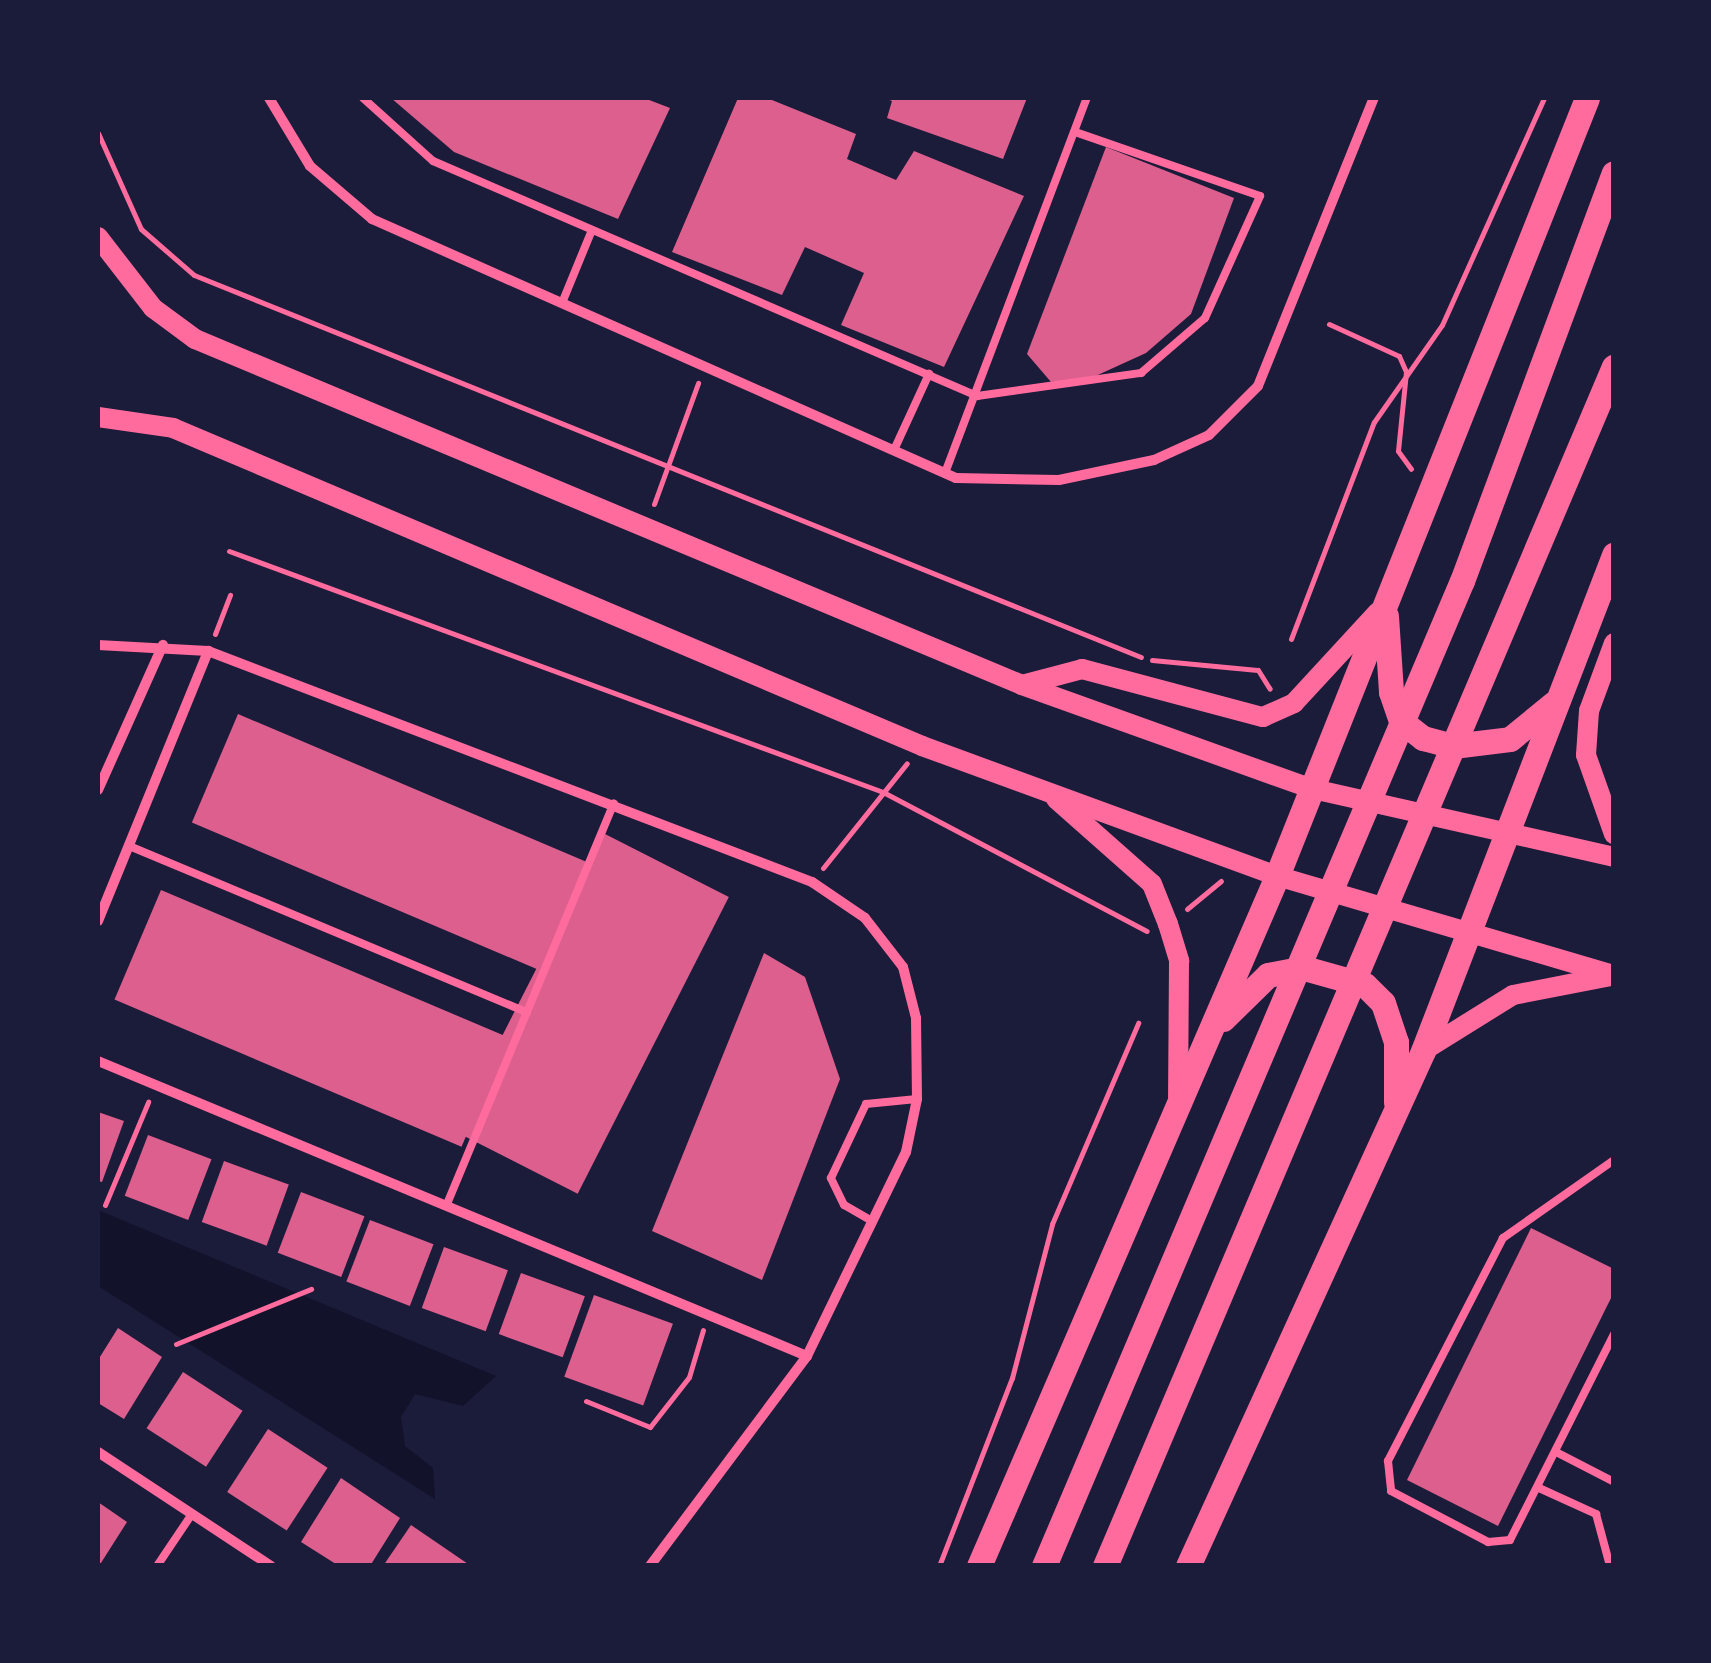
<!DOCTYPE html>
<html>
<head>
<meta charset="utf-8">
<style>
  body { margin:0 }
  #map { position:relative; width:1711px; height:1663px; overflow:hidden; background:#1b1b3a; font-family:"PT Sans Narrow",sans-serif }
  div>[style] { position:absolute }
  .water>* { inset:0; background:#12122b }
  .building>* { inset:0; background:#dd5f8e; transform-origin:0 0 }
  .path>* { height:5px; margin:-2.5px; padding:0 2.5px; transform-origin:2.5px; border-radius:2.5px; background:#ff6b9d }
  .service>* { height:8px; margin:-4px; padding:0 4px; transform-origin:4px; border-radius:4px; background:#ff6b9d }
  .minor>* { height:10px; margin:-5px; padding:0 5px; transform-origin:5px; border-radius:5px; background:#ff6b9d }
  .secondary>* { height:20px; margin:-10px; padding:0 10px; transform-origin:10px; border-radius:10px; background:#ff6b9d }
  .primary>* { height:25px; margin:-12.5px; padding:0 12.5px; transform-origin:12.5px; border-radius:12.5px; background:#ff6b9d }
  span { translate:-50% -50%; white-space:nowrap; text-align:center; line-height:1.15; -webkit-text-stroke:8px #1b1b3a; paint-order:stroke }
  .frame { position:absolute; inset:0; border:100px solid #1b1b3a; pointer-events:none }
</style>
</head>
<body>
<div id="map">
  <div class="water">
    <div style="clip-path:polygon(98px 1210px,496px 1376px,463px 1406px,415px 1394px,401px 1417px,405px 1446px,433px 1468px,435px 1499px,98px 1286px)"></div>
  </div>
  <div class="building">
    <div style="clip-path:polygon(391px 98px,644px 98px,670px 108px,618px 219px,454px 152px)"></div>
    <div style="clip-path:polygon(738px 98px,767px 98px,856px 134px,847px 159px,896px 180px,914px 151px,1024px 196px,944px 367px,841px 325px,864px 273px,805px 247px,782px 295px,672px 252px)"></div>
    <div style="clip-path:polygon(884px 98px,1027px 98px,1003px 159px,887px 118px,892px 101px)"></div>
    <div style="clip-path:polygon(1106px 147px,1234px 198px,1191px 314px,1146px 353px,1089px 379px,1051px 382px,1027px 354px)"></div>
    <div style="left:238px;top:714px;width:379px;height:118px;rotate:23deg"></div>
    <div style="left:605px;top:834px;width:139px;height:333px;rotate:27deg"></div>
    <div style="left:161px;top:890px;width:377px;height:119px;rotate:23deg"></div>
    <div style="clip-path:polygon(764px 953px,805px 977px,840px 1079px,762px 1280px,652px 1231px)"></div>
    <div style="clip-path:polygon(98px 1112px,124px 1121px,102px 1182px,98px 1181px)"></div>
    <div style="left:148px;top:1135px;width:68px;height:65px;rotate:21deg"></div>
    <div style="left:224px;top:1161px;width:69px;height:65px;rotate:20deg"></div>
    <div style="left:301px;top:1192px;width:68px;height:65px;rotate:21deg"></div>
    <div style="left:370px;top:1220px;width:68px;height:66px;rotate:21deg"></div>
    <div style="clip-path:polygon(1531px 1228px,1614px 1269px,1614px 1292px,1498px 1526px,1407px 1480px)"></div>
    <div style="left:444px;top:1247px;width:68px;height:65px;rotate:20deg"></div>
    <div style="left:521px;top:1273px;width:68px;height:65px;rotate:20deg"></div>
    <div style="left:594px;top:1295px;width:84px;height:87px;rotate:20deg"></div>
    <div style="clip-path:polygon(118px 1328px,162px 1357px,124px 1419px,98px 1403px,98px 1360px)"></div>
    <div style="left:183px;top:1372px;width:71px;height:67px;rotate:33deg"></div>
    <div style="left:268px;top:1429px;width:71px;height:75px;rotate:33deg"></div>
    <div style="clip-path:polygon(341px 1478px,400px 1518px,370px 1566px,339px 1566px,301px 1542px)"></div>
    <div style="clip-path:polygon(98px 1502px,127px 1522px,99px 1566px,98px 1566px)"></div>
    <div style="clip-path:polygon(411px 1525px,471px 1566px,383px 1566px)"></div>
  </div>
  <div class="path">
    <div style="left:98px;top:133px;width:105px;rotate:65.9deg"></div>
    <div style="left:141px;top:229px;width:70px;rotate:41deg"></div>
    <div style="left:194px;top:275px;width:1021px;rotate:21.97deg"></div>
    <div style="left:1329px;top:324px;width:77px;rotate:24.6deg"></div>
    <div style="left:1399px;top:356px;width:17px;rotate:66deg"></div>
    <div style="left:1406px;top:372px;width:79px;rotate:95.8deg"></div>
    <div style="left:1398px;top:451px;width:22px;rotate:54deg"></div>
    <div style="left:654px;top:504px;width:129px;rotate:-70deg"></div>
    <div style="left:229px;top:551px;width:697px;rotate:20.23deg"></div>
    <div style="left:883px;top:792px;width:298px;rotate:27.8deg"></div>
    <div style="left:215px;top:634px;width:42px;rotate:-69deg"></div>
    <div style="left:1291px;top:639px;width:232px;rotate:-69.1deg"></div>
    <div style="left:1374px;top:422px;width:118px;rotate:-55deg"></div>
    <div style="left:1442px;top:325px;width:249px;rotate:-65.8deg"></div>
    <div style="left:1152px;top:660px;width:106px;rotate:5.4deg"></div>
    <div style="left:1258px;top:670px;width:22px;rotate:58deg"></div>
    <div style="left:823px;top:868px;width:134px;rotate:-51.3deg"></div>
    <div style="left:1187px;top:909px;width:44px;rotate:-39.5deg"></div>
    <div style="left:105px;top:1205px;width:112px;rotate:-67.3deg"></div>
    <div style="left:176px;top:1344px;width:146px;rotate:-22.2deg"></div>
    <div style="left:586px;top:1401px;width:69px;rotate:22.1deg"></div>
    <div style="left:650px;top:1427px;width:63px;rotate:-52deg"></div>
    <div style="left:689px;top:1377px;width:49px;rotate:-73.4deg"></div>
    <div style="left:939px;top:1566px;width:202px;rotate:-68.8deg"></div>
    <div style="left:1012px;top:1378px;width:159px;rotate:-75.4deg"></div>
    <div style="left:1052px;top:1224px;width:219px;rotate:-66.8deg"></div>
  </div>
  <div class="service">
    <div style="left:363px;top:98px;width:94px;rotate:42deg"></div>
    <div style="left:433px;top:161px;width:593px;rotate:23.36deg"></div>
    <div style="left:977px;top:396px;width:166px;rotate:-8deg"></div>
    <div style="left:1141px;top:373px;width:84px;rotate:-40.7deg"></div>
    <div style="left:1205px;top:318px;width:134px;rotate:-65.7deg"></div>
    <div style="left:1260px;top:196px;width:196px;rotate:-160.9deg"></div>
    <div style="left:562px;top:303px;width:79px;rotate:-67.7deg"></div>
    <div style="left:894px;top:450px;width:84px;rotate:-65.3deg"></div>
    <div style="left:945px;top:473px;width:401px;rotate:-69.3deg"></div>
    <div style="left:134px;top:848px;width:426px;rotate:22.7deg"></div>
    <div style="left:1614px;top:1160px;width:136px;rotate:144.9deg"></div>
    <div style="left:1503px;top:1238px;width:251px;rotate:117.3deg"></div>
    <div style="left:1388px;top:1461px;width:30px;rotate:84deg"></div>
    <div style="left:1391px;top:1491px;width:110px;rotate:27.7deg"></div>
    <div style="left:1488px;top:1542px;width:22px;rotate:-5deg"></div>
    <div style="left:1510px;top:1540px;width:231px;rotate:-63.2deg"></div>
    <div style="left:447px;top:1204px;width:434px;rotate:-67.4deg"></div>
    <div style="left:872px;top:1221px;width:32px;rotate:-150deg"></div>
    <div style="left:844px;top:1205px;width:30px;rotate:-116deg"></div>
    <div style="left:831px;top:1178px;width:82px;rotate:-64.7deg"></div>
    <div style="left:866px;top:1104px;width:51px;rotate:-5.6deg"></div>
    <div style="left:1556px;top:1452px;width:65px;rotate:27.3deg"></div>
    <div style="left:1539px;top:1488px;width:63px;rotate:24.5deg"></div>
    <div style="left:1596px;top:1514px;width:54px;rotate:74.9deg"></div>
    <div style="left:157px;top:1566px;width:63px;rotate:-56.1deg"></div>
  </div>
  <div class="minor">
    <div style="left:269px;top:98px;width:79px;rotate:58.9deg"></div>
    <div style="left:310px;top:166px;width:82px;rotate:40.5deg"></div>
    <div style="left:372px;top:219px;width:639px;rotate:23.92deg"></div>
    <div style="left:956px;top:478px;width:103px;rotate:1.1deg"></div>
    <div style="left:1059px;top:480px;width:97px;rotate:-11.9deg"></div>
    <div style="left:1154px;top:460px;width:60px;rotate:-24.4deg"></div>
    <div style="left:1209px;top:435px;width:69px;rotate:-45deg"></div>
    <div style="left:1258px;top:386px;width:310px;rotate:-68.1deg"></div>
    <div style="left:98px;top:645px;width:110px;rotate:3.1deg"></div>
    <div style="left:208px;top:651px;width:647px;rotate:20.93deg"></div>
    <div style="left:812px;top:882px;width:64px;rotate:34.2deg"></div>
    <div style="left:865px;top:918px;width:62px;rotate:52.2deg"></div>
    <div style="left:903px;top:967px;width:53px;rotate:75.7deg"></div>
    <div style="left:916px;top:1018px;width:81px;rotate:89.3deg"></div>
    <div style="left:917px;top:1099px;width:54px;rotate:101.7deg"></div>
    <div style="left:906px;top:1152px;width:227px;rotate:115.9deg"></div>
    <div style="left:807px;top:1356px;width:262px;rotate:126.8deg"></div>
    <div style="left:98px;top:790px;width:159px;rotate:-65.9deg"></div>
    <div style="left:98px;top:921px;width:292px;rotate:-67.8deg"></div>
    <div style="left:98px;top:1061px;width:768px;rotate:22.59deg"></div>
    <div style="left:98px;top:1452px;width:207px;rotate:33.4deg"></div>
  </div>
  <div class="secondary">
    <div style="left:98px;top:237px;width:90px;rotate:52.2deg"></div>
    <div style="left:153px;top:308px;width:52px;rotate:36.4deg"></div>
    <div style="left:195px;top:339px;width:896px;rotate:22.7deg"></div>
    <div style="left:1022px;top:685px;width:309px;rotate:19.7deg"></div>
    <div style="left:1313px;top:789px;width:309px;rotate:12.7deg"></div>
    <div style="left:98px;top:417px;width:76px;rotate:8.3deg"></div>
    <div style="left:173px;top:428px;width:814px;rotate:23deg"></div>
    <div style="left:922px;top:746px;width:378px;rotate:20.1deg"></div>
    <div style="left:1277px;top:876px;width:351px;rotate:16.4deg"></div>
    <div style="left:1614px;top:643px;width:72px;rotate:110.2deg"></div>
    <div style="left:1589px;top:711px;width:44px;rotate:93.9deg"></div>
    <div style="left:1586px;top:755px;width:84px;rotate:70.5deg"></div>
    <div style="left:1022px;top:685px;width:62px;rotate:-14.9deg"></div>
    <div style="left:1082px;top:669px;width:187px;rotate:14.9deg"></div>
    <div style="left:1263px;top:717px;width:34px;rotate:-24deg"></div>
    <div style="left:1294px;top:703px;width:124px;rotate:-47.3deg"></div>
    <div style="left:1056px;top:799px;width:128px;rotate:41.5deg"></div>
    <div style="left:1152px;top:884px;width:43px;rotate:68.2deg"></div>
    <div style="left:1168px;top:924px;width:39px;rotate:73deg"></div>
    <div style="left:1179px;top:961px;width:136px;rotate:90.4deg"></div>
    <div style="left:1423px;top:1051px;width:106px;rotate:-31.9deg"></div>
    <div style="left:1513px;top:995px;width:100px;rotate:-11deg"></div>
  </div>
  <div class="primary">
    <div style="left:1386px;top:616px;width:76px;rotate:86.2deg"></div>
    <div style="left:1391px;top:692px;width:31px;rotate:71deg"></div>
    <div style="left:1401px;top:721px;width:28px;rotate:38deg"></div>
    <div style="left:1423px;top:738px;width:31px;rotate:15deg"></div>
    <div style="left:1453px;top:746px;width:57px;rotate:-7deg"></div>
    <div style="left:1510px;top:739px;width:57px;rotate:-39.3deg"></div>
    <div style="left:1223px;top:1019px;width:63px;rotate:-44.4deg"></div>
    <div style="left:1268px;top:975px;width:37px;rotate:-11deg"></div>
    <div style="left:1304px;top:968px;width:63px;rotate:15.6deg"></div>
    <div style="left:1365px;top:985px;width:25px;rotate:45deg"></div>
    <div style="left:1383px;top:1003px;width:41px;rotate:71.6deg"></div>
    <div style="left:1396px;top:1042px;width:60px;rotate:90deg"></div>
    <div style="left:979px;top:1566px;width:752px;rotate:-66.64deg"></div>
    <div style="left:1277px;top:876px;width:837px;rotate:-68.27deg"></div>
    <div style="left:1044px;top:1566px;width:1070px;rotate:-67.01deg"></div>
    <div style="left:1462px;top:581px;width:435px;rotate:-69.6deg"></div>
    <div style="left:1105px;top:1566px;width:1303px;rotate:-67.01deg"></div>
    <div style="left:1188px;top:1566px;width:566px;rotate:-65.47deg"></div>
    <div style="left:1423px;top:1051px;width:532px;rotate:-68.94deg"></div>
  </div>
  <div class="frame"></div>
</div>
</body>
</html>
